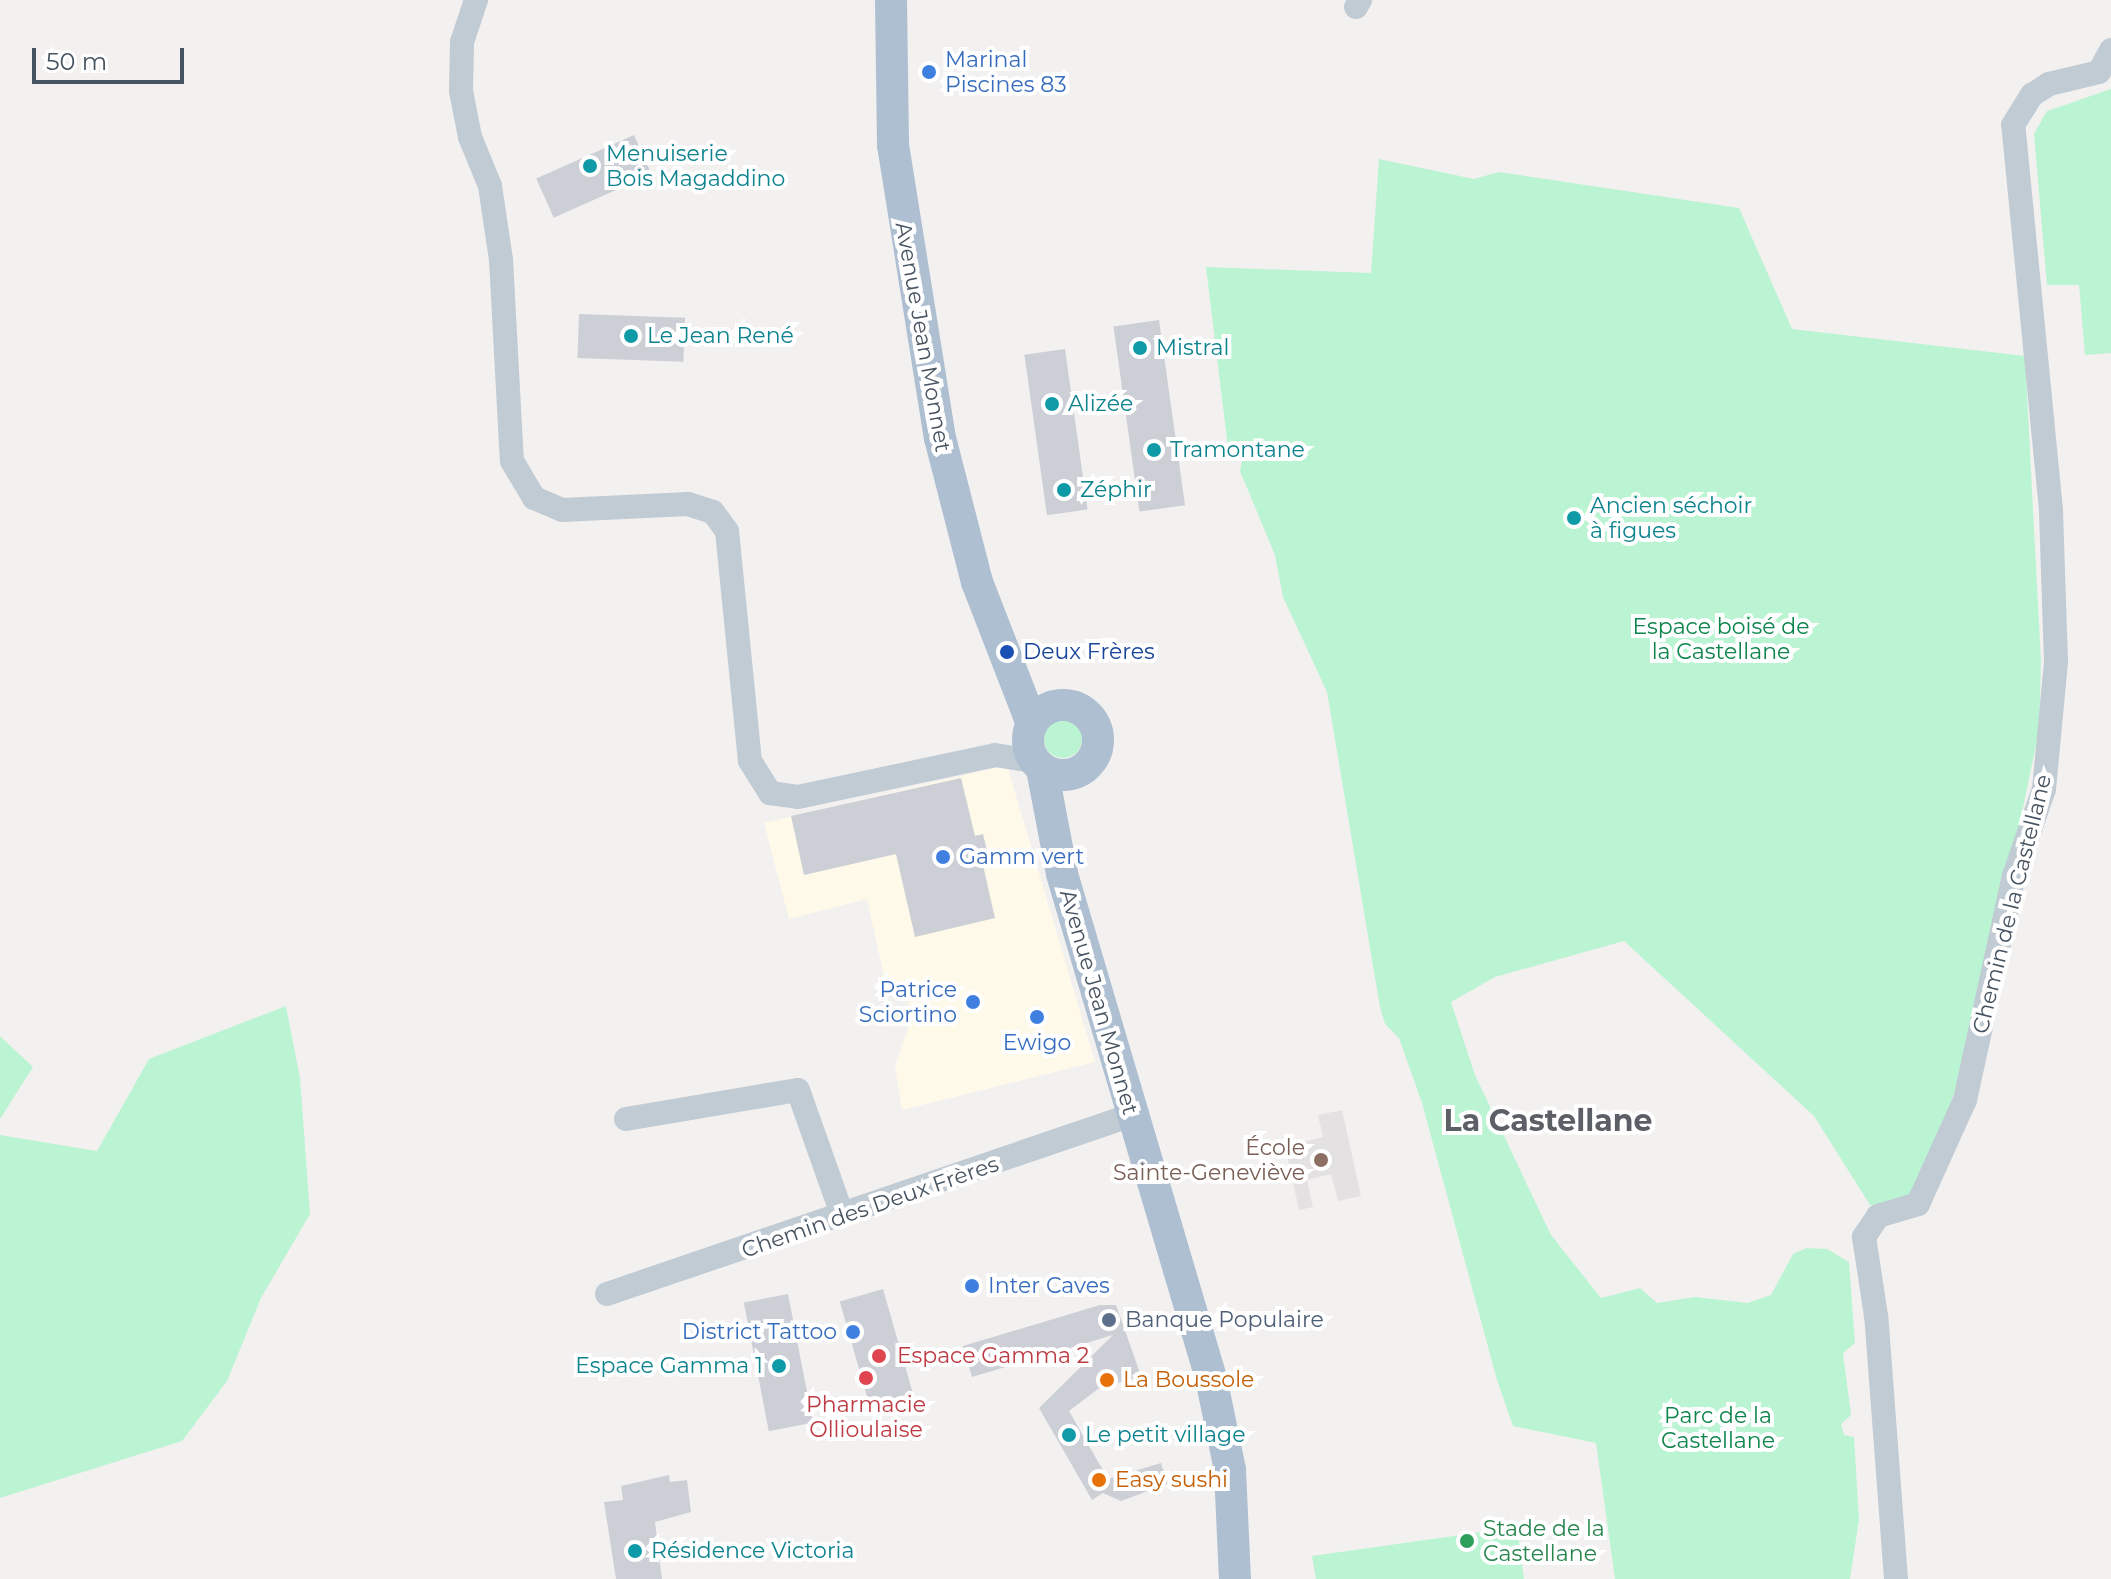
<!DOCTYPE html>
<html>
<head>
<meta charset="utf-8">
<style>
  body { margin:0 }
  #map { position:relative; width:2111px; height:1579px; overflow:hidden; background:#f3f0f0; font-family:Montserrat,sans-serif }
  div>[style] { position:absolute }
  .commercial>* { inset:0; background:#fef9e9 }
  .education>* { inset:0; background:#e4e1e2 }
  .green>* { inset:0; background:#bbf4d3 }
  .round { border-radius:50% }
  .building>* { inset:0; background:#cccfd6; transform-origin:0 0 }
  .minor>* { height:24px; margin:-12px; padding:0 12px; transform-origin:12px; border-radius:12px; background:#c0cbd4 }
  .major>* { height:32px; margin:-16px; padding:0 16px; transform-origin:16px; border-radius:16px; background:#aebfd2 }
  .major>.ring { margin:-16px; padding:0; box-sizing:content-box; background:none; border:32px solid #aebfd2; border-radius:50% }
  .dots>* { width:22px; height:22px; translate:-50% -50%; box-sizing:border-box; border:4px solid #fff; border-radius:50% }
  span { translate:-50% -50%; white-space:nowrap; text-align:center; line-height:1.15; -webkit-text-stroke:8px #fff; paint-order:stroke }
  .shop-label { font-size:22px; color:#366cbe }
  .left { translate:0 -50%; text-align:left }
  .right { translate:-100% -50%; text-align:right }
  .culture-label { font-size:22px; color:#0d838f }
  .street-label { font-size:22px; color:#465360 }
  .park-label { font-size:22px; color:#0d854c }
  .transit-label { font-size:22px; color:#164399 }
  .education-label { font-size:22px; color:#785e54 }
  .service-label { font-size:22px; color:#4e5e75 }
  .health-label { font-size:22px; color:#be3a42 }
  .food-label { font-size:22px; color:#c56008 }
  .leisure-label { font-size:22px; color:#27864d }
  .district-label { font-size:30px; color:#5c6066; font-weight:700 }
  .scale { position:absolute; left:32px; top:48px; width:152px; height:36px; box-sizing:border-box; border:4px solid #465360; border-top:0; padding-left:10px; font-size:24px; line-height:28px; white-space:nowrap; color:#465360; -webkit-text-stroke:6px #fff; paint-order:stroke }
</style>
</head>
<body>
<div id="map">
  <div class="commercial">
    <div style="clip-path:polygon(1007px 765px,1095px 1062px,902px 1110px,895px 1066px,908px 1028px,909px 991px,888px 994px,867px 899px,789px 919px,764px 823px)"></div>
  </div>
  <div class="education">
    <div style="clip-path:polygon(1342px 1110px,1361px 1196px,1338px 1201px,1331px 1174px,1307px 1180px,1313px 1207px,1299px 1210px,1285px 1146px,1323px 1137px,1318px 1115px)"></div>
  </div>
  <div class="green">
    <div style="clip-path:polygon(2111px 89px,2111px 353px,2085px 355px,2079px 285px,2047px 285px,2034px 134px,2047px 111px)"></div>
    <div style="clip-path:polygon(1379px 159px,1474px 179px,1499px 172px,1739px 208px,1792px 329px,2025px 356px,2041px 662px,2039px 730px,1981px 1014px,1918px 1200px,1870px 1205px,1814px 1116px,1624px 941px,1495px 977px,1451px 1002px,1475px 1075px,1551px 1235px,1601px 1298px,1640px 1288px,1657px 1303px,1695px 1297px,1748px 1303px,1771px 1295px,1793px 1254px,1807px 1248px,1827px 1249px,1849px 1262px,1855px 1343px,1843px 1353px,1851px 1415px,1841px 1424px,1844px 1435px,1854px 1437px,1859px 1520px,1850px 1579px,1615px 1579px,1596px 1443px,1513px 1426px,1497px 1380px,1422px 1103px,1399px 1038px,1385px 1024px,1380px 1007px,1327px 692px,1283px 597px,1275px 555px,1240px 471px,1245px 446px,1228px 448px,1206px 267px,1371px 273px)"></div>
    <div class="round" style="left:1044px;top:720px;width:38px;height:38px"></div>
    <div style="clip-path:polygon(286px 1006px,300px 1078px,310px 1214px,261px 1298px,227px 1381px,182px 1441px,0 1498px,0 1135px,97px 1151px,149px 1059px)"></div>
    <div style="clip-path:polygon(0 1036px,33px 1067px,0 1119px)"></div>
    <div style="clip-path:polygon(1517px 1527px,1524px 1579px,1316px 1579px,1312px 1556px)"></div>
  </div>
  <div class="building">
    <div style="left:634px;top:135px;width:43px;height:107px;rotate:66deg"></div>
    <div style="left:579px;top:314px;width:106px;height:44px;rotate:2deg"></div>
    <div style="left:1159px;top:320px;width:187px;height:46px;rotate:82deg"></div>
    <div style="left:1065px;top:349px;width:162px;height:41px;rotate:82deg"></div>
    <div style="clip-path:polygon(961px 778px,975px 836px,983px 834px,989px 859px,982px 861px,995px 918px,915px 937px,896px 854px,804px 875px,791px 816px)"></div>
    <div style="left:883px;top:1289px;width:108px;height:45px;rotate:74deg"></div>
    <div style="left:788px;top:1294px;width:131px;height:45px;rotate:79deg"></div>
    <div style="clip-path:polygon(1100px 1305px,1116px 1305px,1141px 1376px,1098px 1389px,1069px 1411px,1108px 1479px,1161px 1463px,1167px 1484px,1121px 1501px,1103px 1493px,1092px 1500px,1039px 1408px,1113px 1335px,972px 1377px,963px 1346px)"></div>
    <div style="clip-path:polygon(669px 1475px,670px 1482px,687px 1480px,691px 1512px,655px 1522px,662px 1579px,616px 1579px,604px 1502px,623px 1500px,621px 1486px)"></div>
  </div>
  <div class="minor">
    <div style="left:476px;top:0;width:44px;rotate:108.4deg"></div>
    <div style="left:462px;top:42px;width:49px;rotate:91.2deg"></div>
    <div style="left:461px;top:91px;width:47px;rotate:78.9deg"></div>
    <div style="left:470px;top:137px;width:53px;rotate:67.8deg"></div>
    <div style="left:490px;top:186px;width:75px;rotate:81.5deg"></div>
    <div style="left:501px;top:260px;width:201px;rotate:86.9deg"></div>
    <div style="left:512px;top:461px;width:43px;rotate:59.3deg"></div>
    <div style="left:534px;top:498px;width:30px;rotate:23deg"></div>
    <div style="left:562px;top:510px;width:126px;rotate:-2.7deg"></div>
    <div style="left:688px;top:504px;width:26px;rotate:18deg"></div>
    <div style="left:713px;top:512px;width:24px;rotate:54deg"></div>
    <div style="left:727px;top:531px;width:231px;rotate:84.3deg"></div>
    <div style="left:750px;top:761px;width:38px;rotate:58deg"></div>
    <div style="left:770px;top:793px;width:28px;rotate:8deg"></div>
    <div style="left:798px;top:797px;width:201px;rotate:-12deg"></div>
    <div style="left:995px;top:755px;width:39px;rotate:9deg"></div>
    <div style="left:1356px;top:7px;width:8px;rotate:-60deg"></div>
    <div style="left:626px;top:1119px;width:174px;rotate:-9.6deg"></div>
    <div style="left:798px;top:1090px;width:132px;rotate:70.5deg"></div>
    <div style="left:607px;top:1294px;width:555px;rotate:-18.83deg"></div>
    <div style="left:1896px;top:1579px;width:264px;rotate:-94.3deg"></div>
    <div style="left:1876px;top:1316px;width:80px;rotate:-98.6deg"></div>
    <div style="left:1864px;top:1237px;width:25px;rotate:-56deg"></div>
    <div style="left:1878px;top:1216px;width:42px;rotate:-16.7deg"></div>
    <div style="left:1918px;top:1204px;width:114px;rotate:-65.7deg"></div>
    <div style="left:1965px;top:1100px;width:229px;rotate:-77.7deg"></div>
    <div style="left:2014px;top:876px;width:92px;rotate:-71deg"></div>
    <div style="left:2044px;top:789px;width:128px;rotate:-84.6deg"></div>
    <div style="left:2056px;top:662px;width:152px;rotate:-91.9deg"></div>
    <div style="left:2051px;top:510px;width:387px;rotate:-95.6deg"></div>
    <div style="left:2013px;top:125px;width:36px;rotate:-58deg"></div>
    <div style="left:2032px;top:95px;width:20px;rotate:-33deg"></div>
    <div style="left:2049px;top:84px;width:51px;rotate:-13.5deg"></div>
    <div style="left:2099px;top:72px;width:25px;rotate:-61deg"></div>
  </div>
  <div class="major">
    <div style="left:891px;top:0;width:145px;rotate:89.2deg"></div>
    <div style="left:893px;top:145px;width:297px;rotate:80.9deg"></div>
    <div style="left:940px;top:438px;width:149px;rotate:75.6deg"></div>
    <div style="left:977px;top:582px;width:152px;rotate:68.8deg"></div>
    <div class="ring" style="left:1028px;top:705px;width:38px;height:38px"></div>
    <div style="left:1042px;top:769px;width:107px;rotate:79.2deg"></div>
    <div style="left:1062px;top:874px;width:526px;rotate:73.53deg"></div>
    <div style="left:1211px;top:1378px;width:94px;rotate:78.3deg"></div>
    <div style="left:1230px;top:1470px;width:109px;rotate:87.4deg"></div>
  </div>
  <div class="dots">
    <div style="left:929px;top:72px;background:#3f7fe0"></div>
    <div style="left:590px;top:166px;background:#0f9aa8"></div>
    <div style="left:631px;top:336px;background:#0f9aa8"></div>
    <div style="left:1140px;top:348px;background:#0f9aa8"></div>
    <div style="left:1052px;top:404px;background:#0f9aa8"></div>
    <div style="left:1154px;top:450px;background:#0f9aa8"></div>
    <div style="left:1064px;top:490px;background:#0f9aa8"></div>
    <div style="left:1574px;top:518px;background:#0f9aa8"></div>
    <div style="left:1007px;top:652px;background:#1a4fb4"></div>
    <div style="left:943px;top:857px;background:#3f7fe0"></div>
    <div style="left:973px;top:1002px;background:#3f7fe0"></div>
    <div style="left:1037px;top:1017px;background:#3f7fe0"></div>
    <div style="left:1321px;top:1160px;background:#8d6e63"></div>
    <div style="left:972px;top:1286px;background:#3f7fe0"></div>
    <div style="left:1109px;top:1320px;background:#5c6f8a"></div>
    <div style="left:853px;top:1332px;background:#3f7fe0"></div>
    <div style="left:879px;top:1356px;background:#e0444e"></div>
    <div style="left:779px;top:1366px;background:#0f9aa8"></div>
    <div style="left:866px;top:1378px;background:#e0444e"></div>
    <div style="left:1107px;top:1380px;background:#e8710a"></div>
    <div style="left:1069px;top:1435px;background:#0f9aa8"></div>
    <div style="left:1099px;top:1480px;background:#e8710a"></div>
    <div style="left:1467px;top:1541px;background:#2e9e5b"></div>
    <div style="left:635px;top:1551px;background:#0f9aa8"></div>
  </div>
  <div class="shop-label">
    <span class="left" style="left:945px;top:72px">Marinal<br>Piscines 83</span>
    <span class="left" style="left:959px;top:857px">Gamm vert</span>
    <span class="right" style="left:957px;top:1002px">Patrice<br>Sciortino</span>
    <span style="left:1037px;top:1043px">Ewigo</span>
    <span class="left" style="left:988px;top:1286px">Inter Caves</span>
    <span class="right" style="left:837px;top:1332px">District Tattoo</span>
  </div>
  <div class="culture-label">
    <span class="left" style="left:606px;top:166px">Menuiserie<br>Bois Magaddino</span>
    <span class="left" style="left:647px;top:336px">Le Jean René</span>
    <span class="left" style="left:1156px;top:348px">Mistral</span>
    <span class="left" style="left:1068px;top:404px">Alizée</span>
    <span class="left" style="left:1170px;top:450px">Tramontane</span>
    <span class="left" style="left:1080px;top:490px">Zéphir</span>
    <span class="left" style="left:1590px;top:518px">Ancien séchoir<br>à figues</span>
    <span class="right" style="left:763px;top:1366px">Espace Gamma 1</span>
    <span class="left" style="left:1085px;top:1435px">Le petit village</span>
    <span class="left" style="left:651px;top:1551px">Résidence Victoria</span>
  </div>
  <div class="street-label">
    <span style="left:923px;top:337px;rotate:80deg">Avenue Jean Monnet</span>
    <span style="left:2012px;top:904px;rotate:-76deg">Chemin de la Castellane</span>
    <span style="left:1099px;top:1002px;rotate:74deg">Avenue Jean Monnet</span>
    <span style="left:870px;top:1207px;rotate:-19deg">Chemin des Deux Frères</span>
  </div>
  <div class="park-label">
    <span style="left:1721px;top:639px">Espace boisé de<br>la Castellane</span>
    <span style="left:1718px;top:1428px">Parc de la<br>Castellane</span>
  </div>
  <div class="transit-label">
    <span class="left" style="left:1023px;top:652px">Deux Frères</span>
  </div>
  <div class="education-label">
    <span class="right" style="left:1305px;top:1160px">École<br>Sainte-Geneviève</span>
  </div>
  <div class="service-label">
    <span class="left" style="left:1125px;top:1320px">Banque Populaire</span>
  </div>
  <div class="health-label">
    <span class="left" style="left:897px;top:1356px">Espace Gamma 2</span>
    <span style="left:866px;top:1417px">Pharmacie<br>Ollioulaise</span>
  </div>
  <div class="food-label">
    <span class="left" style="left:1123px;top:1380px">La Boussole</span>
    <span class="left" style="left:1115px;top:1480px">Easy sushi</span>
  </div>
  <div class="leisure-label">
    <span class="left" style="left:1483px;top:1541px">Stade de la<br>Castellane</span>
  </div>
  <div class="district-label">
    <span style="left:1548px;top:1121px">La Castellane</span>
  </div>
  <div class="scale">50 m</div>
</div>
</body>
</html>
